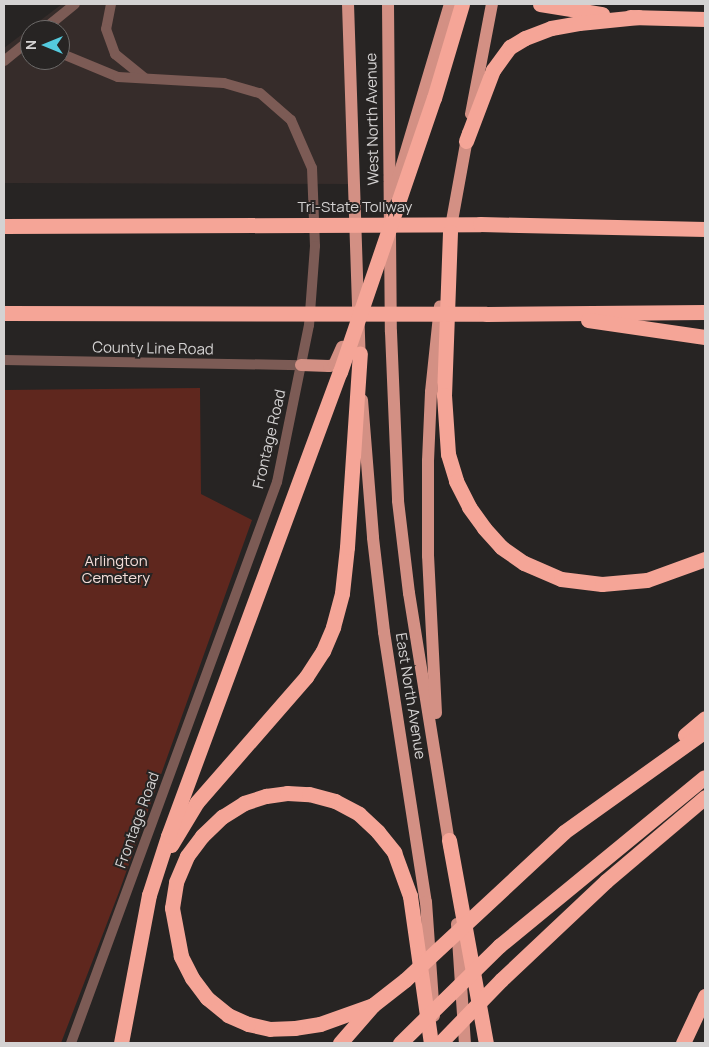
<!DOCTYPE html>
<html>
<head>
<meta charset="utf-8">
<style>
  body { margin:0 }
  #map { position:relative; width:709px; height:1047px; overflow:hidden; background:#272423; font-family:Manrope,sans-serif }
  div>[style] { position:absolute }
  .built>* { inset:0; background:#362c2a }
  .green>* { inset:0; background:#5f271e }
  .tertiary>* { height:10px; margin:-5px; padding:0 5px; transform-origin:5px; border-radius:5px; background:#7c5b55 }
  .primary>* { height:12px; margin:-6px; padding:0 6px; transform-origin:6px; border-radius:6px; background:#d39084 }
  .motorway>* { height:15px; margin:-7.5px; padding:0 7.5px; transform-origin:7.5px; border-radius:7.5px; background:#f5a597 }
  span { translate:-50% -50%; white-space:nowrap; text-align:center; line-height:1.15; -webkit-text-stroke:4px #272423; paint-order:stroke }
  .street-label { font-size:15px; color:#d4d2d2 }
  .park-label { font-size:15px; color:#f3dcd8 }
  .frame { position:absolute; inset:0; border:5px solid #d4d2d2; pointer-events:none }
  .north { position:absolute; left:20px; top:20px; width:50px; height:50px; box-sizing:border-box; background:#272423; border:1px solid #6c6a69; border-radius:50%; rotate:270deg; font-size:14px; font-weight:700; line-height:20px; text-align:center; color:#d4d2d2 }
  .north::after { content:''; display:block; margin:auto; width:18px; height:22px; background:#54cade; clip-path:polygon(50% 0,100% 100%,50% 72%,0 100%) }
</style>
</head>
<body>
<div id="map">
  <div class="built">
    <div style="clip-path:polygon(evenodd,62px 4px,348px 4px,354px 184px,4px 183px,4px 48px,62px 4px,30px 30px,60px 30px,60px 60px,30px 60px,30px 30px)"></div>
  </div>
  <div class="green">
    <div style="clip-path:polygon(200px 388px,201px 494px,252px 520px,119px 892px,61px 1043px,4px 1043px,4px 390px)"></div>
  </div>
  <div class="tertiary">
    <div style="left:111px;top:4px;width:25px;rotate:101deg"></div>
    <div style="left:106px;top:29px;width:27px;rotate:70deg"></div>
    <div style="left:115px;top:54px;width:38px;rotate:39deg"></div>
    <div style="left:43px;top:30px;width:41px;rotate:-39.1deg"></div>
    <div style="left:60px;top:53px;width:63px;rotate:22.5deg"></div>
    <div style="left:118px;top:77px;width:106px;rotate:3.2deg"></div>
    <div style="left:224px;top:83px;width:37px;rotate:16deg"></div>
    <div style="left:260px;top:93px;width:41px;rotate:41.1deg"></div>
    <div style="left:291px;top:120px;width:52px;rotate:66.4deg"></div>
    <div style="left:312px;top:168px;width:78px;rotate:87.8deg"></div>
    <div style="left:315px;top:246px;width:79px;rotate:94.3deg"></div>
    <div style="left:309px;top:325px;width:160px;rotate:101.5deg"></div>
    <div style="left:277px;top:482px;width:598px;rotate:110.16deg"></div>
    <div style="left:4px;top:61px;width:33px;rotate:-39deg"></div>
    <div style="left:4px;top:360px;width:297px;rotate:1deg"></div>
  </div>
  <div class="primary">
    <div style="left:348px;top:4px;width:359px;rotate:88.1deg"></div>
    <div style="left:388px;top:4px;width:328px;rotate:89.5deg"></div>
    <div style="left:391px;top:332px;width:169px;rotate:87.6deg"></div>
    <div style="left:398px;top:501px;width:93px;rotate:83.2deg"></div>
    <div style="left:409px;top:593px;width:260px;rotate:80.9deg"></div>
    <div style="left:471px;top:114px;width:112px;rotate:-79.2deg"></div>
    <div style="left:393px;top:195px;width:199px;rotate:-73.4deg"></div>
    <div style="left:450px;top:232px;width:101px;rotate:-79.7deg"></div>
    <div style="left:301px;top:365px;width:28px;rotate:2deg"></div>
    <div style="left:329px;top:366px;width:5px;rotate:-11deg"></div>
    <div style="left:334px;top:365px;width:20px;rotate:-66deg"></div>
    <div style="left:362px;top:400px;width:138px;rotate:85.4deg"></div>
    <div style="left:373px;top:538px;width:95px;rotate:83.3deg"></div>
    <div style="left:384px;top:632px;width:273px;rotate:81.2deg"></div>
    <div style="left:426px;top:902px;width:114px;rotate:86deg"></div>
    <div style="left:436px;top:713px;width:157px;rotate:-92.9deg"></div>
    <div style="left:428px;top:556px;width:95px;rotate:-90deg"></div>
    <div style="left:428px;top:461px;width:69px;rotate:-87.5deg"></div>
    <div style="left:431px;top:392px;width:86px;rotate:-84deg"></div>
    <div style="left:457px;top:924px;width:119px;rotate:86.2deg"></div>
  </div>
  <div class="motorway">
    <div style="left:540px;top:4px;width:63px;rotate:9.2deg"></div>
    <div style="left:630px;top:17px;width:75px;rotate:1.5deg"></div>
    <div style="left:466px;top:141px;width:76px;rotate:-69.2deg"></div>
    <div style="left:493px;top:70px;width:29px;rotate:-54deg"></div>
    <div style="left:510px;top:47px;width:17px;rotate:-31deg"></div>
    <div style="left:525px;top:38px;width:28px;rotate:-21deg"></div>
    <div style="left:551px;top:28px;width:28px;rotate:-10deg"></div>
    <div style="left:579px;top:23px;width:60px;rotate:-5.7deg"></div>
    <div style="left:4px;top:226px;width:476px;rotate:-0.2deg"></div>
    <div style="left:480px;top:224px;width:225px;rotate:1.3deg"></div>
    <div style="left:450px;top:232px;width:163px;rotate:92.1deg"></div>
    <div style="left:444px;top:395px;width:59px;rotate:86.1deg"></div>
    <div style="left:448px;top:454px;width:28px;rotate:73deg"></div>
    <div style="left:456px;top:481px;width:29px;rotate:63deg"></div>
    <div style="left:469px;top:507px;width:26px;rotate:54deg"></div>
    <div style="left:484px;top:528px;width:25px;rotate:48deg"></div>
    <div style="left:501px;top:547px;width:28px;rotate:35deg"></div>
    <div style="left:524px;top:563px;width:40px;rotate:23.4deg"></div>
    <div style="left:561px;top:579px;width:41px;rotate:7deg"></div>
    <div style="left:602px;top:584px;width:45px;rotate:-5.1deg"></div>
    <div style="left:647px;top:580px;width:62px;rotate:-19.9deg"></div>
    <div style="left:4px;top:313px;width:482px;rotate:0.1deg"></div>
    <div style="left:486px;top:314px;width:219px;rotate:-0.5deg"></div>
    <div style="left:588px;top:320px;width:118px;rotate:8.3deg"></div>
    <div style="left:685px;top:735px;width:26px;rotate:-40deg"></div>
    <div style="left:449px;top:840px;width:206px;rotate:79.7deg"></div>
    <div style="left:171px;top:845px;width:50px;rotate:-58.8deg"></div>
    <div style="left:197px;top:802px;width:166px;rotate:-48.9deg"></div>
    <div style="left:306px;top:677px;width:31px;rotate:-57deg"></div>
    <div style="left:323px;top:651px;width:26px;rotate:-67deg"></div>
    <div style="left:333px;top:627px;width:35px;rotate:-75deg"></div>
    <div style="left:342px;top:593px;width:46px;rotate:-83.8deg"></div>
    <div style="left:347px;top:547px;width:194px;rotate:-86.2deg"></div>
    <div style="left:373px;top:1005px;width:56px;rotate:160.3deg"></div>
    <div style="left:320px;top:1024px;width:25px;rotate:171deg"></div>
    <div style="left:295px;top:1028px;width:25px;rotate:178deg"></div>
    <div style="left:270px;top:1029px;width:23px;rotate:-167deg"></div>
    <div style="left:248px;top:1024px;width:22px;rotate:-156deg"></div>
    <div style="left:228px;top:1015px;width:27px;rotate:-141deg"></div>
    <div style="left:207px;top:998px;width:25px;rotate:-127deg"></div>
    <div style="left:192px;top:978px;width:25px;rotate:-117deg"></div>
    <div style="left:181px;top:956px;width:49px;rotate:-100.6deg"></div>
    <div style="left:172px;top:908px;width:26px;rotate:-81deg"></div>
    <div style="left:176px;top:882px;width:28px;rotate:-67deg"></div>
    <div style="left:187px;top:856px;width:25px;rotate:-53deg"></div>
    <div style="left:202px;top:836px;width:28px;rotate:-44deg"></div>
    <div style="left:222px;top:817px;width:26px;rotate:-32deg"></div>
    <div style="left:244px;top:803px;width:23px;rotate:-18deg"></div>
    <div style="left:266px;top:796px;width:21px;rotate:-8deg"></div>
    <div style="left:287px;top:793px;width:22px;rotate:3deg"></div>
    <div style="left:309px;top:794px;width:27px;rotate:15deg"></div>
    <div style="left:335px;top:801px;width:27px;rotate:28deg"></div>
    <div style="left:359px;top:814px;width:26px;rotate:43deg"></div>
    <div style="left:378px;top:832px;width:26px;rotate:51deg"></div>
    <div style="left:394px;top:852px;width:47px;rotate:70deg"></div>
    <div style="left:410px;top:896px;width:148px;rotate:81.9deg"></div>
    <div style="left:121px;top:1043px;width:151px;rotate:-79.3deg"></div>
    <div style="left:149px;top:895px;width:62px;rotate:-72.1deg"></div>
    <div style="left:168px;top:836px;width:495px;rotate:-69.7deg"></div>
    <div style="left:340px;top:372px;width:290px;rotate:-71.1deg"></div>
    <div style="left:434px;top:98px;width:98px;rotate:-73.4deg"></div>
    <div style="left:340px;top:1043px;width:50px;rotate:-49deg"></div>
    <div style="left:373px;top:1005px;width:41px;rotate:-38deg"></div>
    <div style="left:405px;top:980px;width:217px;rotate:-42.9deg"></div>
    <div style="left:564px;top:832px;width:173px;rotate:-35.6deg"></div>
    <div style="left:400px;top:1043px;width:139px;rotate:-44.4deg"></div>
    <div style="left:499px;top:946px;width:266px;rotate:-39.4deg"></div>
    <div style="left:440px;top:1043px;width:88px;rotate:-45.9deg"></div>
    <div style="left:501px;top:980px;width:144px;rotate:-43.3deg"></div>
    <div style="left:606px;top:881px;width:130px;rotate:-40.3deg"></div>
    <div style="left:683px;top:1043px;width:52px;rotate:-64.9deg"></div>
  </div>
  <div class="street-label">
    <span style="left:372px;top:119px;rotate:-91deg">West North Avenue</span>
    <span style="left:355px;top:207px">Tri-State Tollway</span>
    <span style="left:153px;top:348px;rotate:1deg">County Line Road</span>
    <span style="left:269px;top:439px;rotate:-77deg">Frontage Road</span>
    <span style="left:411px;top:696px;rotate:81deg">East North Avenue</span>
    <span style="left:137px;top:820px;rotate:-70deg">Frontage Road</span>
  </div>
  <div class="park-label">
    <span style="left:116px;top:569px">Arlington<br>Cemetery</span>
  </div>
  <div class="frame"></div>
  <div class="north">N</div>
</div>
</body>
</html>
